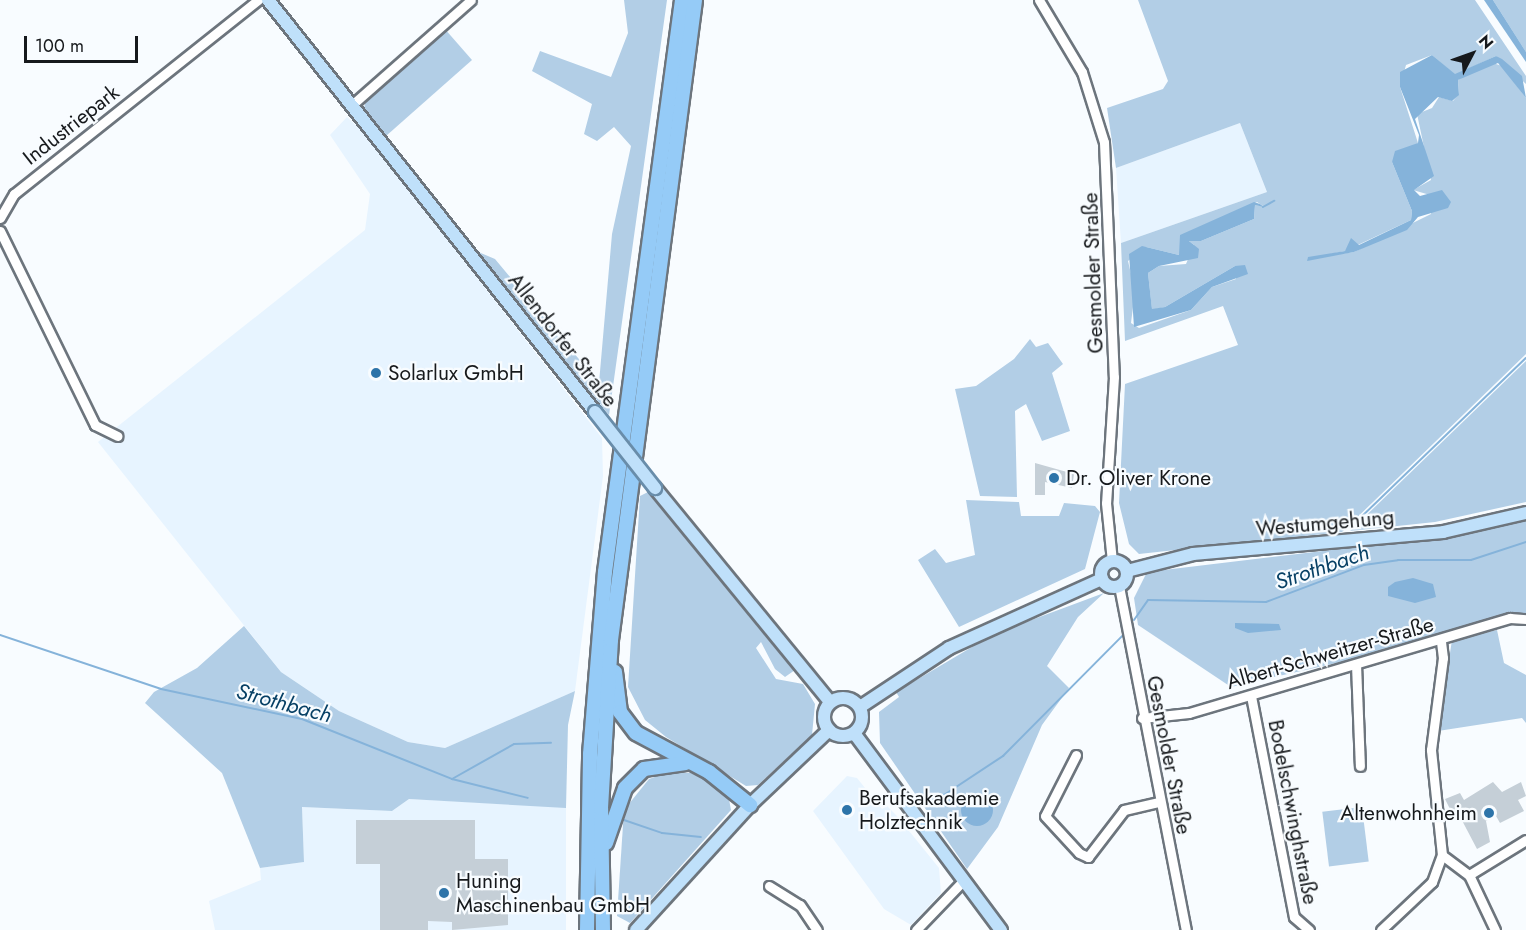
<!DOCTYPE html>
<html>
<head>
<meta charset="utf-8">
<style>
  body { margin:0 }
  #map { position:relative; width:1526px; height:930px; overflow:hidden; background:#f8fcff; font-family:Jost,sans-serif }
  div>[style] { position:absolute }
  .built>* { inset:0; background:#e7f4ff }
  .green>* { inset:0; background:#b2cee6; transform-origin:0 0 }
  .water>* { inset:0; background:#85b3da }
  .round { border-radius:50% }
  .stream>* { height:2px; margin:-1px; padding:0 1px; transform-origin:1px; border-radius:1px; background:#85b3da }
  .building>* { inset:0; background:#c5cfd7 }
  .roads { filter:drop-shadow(2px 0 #6d757d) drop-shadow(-2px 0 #6d757d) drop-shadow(0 2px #6d757d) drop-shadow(0 -2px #6d757d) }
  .minor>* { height:9px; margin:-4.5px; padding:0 4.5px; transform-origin:4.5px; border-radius:4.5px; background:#fff }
  .major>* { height:12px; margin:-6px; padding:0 6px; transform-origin:6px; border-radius:6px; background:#bfe0fa }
  .major>.ring { margin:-6px; padding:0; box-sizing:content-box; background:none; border:12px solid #bfe0fa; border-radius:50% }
  .highway>* { height:14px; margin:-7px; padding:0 7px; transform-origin:7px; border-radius:7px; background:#95cbf7 }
  .bridges { filter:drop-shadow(2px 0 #698daa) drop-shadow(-2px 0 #698daa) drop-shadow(0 2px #698daa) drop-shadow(0 -2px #698daa) }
  .major-bridge>* { height:12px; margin:-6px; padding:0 6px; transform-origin:6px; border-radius:6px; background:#bfe0fa }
  .dots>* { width:16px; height:16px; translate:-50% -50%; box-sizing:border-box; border:3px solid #f8fcff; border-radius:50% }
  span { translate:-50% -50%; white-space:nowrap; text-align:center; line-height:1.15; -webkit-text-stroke:4.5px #f8fcff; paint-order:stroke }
  .street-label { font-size:21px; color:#16191c }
  .poi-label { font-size:21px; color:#16191c }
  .left { translate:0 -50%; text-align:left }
  .right { translate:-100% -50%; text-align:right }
  .water-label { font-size:22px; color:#074065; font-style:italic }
  .north { position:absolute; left:1442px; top:24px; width:60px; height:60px; -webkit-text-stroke:4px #f8fcff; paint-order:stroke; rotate:49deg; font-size:16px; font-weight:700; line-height:24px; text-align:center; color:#16191c }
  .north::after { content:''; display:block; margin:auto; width:21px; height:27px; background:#16191c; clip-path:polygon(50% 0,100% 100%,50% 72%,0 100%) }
  .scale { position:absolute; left:24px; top:36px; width:114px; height:27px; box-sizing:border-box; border:3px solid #16191c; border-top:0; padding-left:8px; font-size:18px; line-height:21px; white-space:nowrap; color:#16191c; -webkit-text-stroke:4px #f8fcff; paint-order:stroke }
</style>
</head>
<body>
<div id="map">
  <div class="built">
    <div style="clip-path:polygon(347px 117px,364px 133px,602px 438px,603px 476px,575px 691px,445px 748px,408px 742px,339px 711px,281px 672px,98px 442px,365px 230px,370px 194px,330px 135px)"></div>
    <div style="clip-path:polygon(1240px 123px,1267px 192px,1121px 243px,1116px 168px)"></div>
    <div style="clip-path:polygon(847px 776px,857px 778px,882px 809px,887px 806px,897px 816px,939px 868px,941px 893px,911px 925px,884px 909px,813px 811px)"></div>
    <div style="clip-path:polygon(409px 799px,566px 807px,566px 930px,215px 930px,209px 901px,261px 880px,260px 868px,304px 862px,302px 807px,392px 811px)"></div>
  </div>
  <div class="green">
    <div style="clip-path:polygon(624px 0,667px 0,609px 415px,476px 251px,495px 259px,599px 383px,612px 234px,631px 146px,614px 127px,597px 141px,584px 134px,592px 104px,532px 71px,540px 51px,611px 77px,628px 33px)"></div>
    <div style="clip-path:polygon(evenodd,1138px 0,1475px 0,1526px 76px,1526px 84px,1496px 56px,1455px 75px,1432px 55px,1406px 65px,1400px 87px,1418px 143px,1392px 162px,1412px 211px,1411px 220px,1345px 251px,1306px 259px,1354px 252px,1431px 214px,1430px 195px,1413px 190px,1431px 180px,1417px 114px,1432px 108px,1439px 97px,1453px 101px,1459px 94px,1458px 80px,1468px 74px,1493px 63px,1502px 66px,1526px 98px,1526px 354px,1342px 532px,1139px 554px,1129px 544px,1119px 503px,1125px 384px,1238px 345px,1223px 306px,1125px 341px,1121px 243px,1267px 192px,1240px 123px,1116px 168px,1107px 108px,1163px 89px,1168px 81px,1138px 0,1257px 202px,1263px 206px,1255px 205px,1254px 219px,1201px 241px,1189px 241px,1194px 245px,1186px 264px,1159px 266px,1148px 273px,1152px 310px,1165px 307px,1235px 266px,1236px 279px,1212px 287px,1191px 310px,1139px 328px,1131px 323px,1135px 291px,1128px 261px,1146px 247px,1179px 255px,1188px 233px,1257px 202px)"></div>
    <div style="clip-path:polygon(1493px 0,1526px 0,1526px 52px,1524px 49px)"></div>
    <div style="clip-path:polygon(444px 28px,472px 60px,386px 136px,364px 109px,366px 97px)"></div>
    <div style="clip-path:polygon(1030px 339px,1036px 347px,1048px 343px,1063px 364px,1052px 373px,1070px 431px,1042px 441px,1026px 404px,1015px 411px,1017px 497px,980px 496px,955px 389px,976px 386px,1014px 359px)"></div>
    <div style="clip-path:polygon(1526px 361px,1526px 502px,1435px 522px,1350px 531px)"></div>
    <div style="clip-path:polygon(650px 491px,795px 670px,785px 677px,775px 669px,761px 642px,756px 648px,776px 679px,803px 684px,815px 704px,812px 735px,758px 785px,746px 786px,666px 737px,645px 720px,628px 687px,640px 496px)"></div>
    <div style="clip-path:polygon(966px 500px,1019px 502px,1021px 516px,1059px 516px,1064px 503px,1095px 506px,1100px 512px,1085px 569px,959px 627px,918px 560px,935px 549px,946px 563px,975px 555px)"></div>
    <div style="clip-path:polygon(1526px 519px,1526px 614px,1506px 614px,1354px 659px,1231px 687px,1138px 625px,1134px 598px,1147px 572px,1466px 534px)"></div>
    <div style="clip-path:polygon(1104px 593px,1078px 617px,1047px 666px,1069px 688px,1042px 725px,998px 827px,967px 869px,880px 743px,879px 712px,899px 697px,896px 692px,994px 634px)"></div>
    <div style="clip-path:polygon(244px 626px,281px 672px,339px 711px,408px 742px,445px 748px,575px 691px,568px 725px,566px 808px,409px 799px,392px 811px,302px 807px,304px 862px,260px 868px,222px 773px,145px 703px,154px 692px,197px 668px)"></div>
    <div style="clip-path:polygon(1497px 630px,1504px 663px,1526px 675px,1526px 723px,1522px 718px,1438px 731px,1452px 640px)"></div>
    <div style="clip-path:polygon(669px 772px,691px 773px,717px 784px,728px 794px,731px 810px,630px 923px,617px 916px,624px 810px,649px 779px)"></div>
    <div style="left:1362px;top:807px;width:55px;height:40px;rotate:83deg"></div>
  </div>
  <div class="water">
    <div style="clip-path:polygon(1484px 0,1493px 0,1526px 52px,1526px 62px)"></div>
    <div style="clip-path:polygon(1432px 55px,1455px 74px,1496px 56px,1502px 59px,1522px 76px,1526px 98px,1498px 63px,1458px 80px,1459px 95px,1452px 101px,1438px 97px,1415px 119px,1434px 176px,1414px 190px,1420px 196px,1442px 190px,1451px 202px,1448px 208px,1418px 217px,1407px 230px,1354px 252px,1307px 261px,1308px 257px,1345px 251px,1351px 238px,1359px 245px,1411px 220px,1412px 211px,1392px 162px,1395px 151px,1418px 143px,1419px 135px,1400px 87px,1400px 72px)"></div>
    <div style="clip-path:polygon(1254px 202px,1260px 204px,1264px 207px,1255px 205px,1254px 219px,1201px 241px,1189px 241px,1199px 249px,1198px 258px,1159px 266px,1148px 273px,1152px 309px,1165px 307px,1235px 266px,1245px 265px,1248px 274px,1212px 287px,1191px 310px,1134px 327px,1129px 254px,1142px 246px,1179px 255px,1180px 235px)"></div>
    <div style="clip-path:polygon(1413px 578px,1433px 584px,1436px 597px,1415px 603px,1388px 596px,1388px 587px,1395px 582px)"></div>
    <div style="clip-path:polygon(1235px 623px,1279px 624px,1281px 630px,1248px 633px,1235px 628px)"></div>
    <div class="round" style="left:961px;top:794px;width:32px;height:32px"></div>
  </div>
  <div class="stream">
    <div style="left:1263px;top:207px;width:13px;rotate:-29deg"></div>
    <div style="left:1356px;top:522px;width:236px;rotate:-44deg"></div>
    <div style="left:1134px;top:620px;width:24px;rotate:-55deg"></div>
    <div style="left:1148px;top:600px;width:118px;rotate:1deg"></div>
    <div style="left:1266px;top:602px;width:105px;rotate:-20.7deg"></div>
    <div style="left:1364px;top:565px;width:34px;rotate:-8deg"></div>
    <div style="left:1398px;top:560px;width:73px"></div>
    <div style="left:1471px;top:560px;width:58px;rotate:-18.1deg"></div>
    <div style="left:0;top:635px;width:170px;rotate:18.5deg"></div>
    <div style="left:161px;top:689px;width:144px;rotate:12deg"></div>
    <div style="left:302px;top:719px;width:162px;rotate:21.8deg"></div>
    <div style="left:452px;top:779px;width:71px;rotate:-29.4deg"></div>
    <div style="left:514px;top:744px;width:37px;rotate:-2deg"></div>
    <div style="left:452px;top:779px;width:78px;rotate:14deg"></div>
    <div style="left:917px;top:801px;width:28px;rotate:-13deg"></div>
    <div style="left:944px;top:795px;width:71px;rotate:-33.5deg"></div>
    <div style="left:1003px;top:756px;width:170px;rotate:-45.2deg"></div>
    <div style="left:621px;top:819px;width:43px;rotate:18.9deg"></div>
    <div style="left:662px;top:833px;width:39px;rotate:6deg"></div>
  </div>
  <div class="building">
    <div style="clip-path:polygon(1035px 463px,1074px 474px,1072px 488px,1045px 482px,1045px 495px,1035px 495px)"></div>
    <div style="clip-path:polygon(1493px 782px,1502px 792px,1521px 782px,1526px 796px,1518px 800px,1524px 811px,1500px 823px,1496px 816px,1486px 821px,1490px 842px,1477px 849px,1456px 809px,1451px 811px,1445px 799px,1460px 793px,1464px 800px)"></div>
    <div style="clip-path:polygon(356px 820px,475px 820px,475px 859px,508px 859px,508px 925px,452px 930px,452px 922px,428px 921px,428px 930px,380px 930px,380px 864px,356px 864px)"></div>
  </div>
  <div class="roads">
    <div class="minor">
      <div style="left:1039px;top:0;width:84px;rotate:59.2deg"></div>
      <div style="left:1082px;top:72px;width:73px;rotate:72.6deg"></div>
      <div style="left:1104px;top:142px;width:235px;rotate:87.6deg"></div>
      <div style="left:1114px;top:377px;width:126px;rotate:93.6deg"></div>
      <div style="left:1106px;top:503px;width:58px;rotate:84.1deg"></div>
      <div style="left:353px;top:104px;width:157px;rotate:-41.4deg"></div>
      <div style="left:0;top:218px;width:28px;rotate:-60deg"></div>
      <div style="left:14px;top:194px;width:312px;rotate:-38.5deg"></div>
      <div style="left:0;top:231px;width:216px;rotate:63.9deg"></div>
      <div style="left:95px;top:425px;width:25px;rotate:26deg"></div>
      <div style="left:1119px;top:586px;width:350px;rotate:79deg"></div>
      <div style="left:1356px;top:664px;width:102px;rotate:87.8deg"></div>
      <div style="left:1251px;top:696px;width:225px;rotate:79deg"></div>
      <div style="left:1294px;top:917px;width:20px;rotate:41deg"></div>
      <div style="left:1142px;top:718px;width:47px;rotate:-6.1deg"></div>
      <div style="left:1189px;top:713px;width:335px;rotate:-16.5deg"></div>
      <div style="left:1510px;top:618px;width:16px;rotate:4deg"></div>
      <div style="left:1076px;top:755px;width:68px;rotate:116.9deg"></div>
      <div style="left:1045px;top:816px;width:50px;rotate:47.4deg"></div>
      <div style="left:1079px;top:853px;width:10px;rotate:24deg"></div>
      <div style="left:1088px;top:857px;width:59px;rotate:-52.5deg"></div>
      <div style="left:1124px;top:810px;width:36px;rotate:-13deg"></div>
      <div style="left:1442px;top:855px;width:34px;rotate:37deg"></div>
      <div style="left:1469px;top:875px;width:61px;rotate:64.7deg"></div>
      <div style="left:1469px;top:875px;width:67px;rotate:-31.6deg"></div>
      <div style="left:769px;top:886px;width:36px;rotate:32deg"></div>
      <div style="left:800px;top:905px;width:30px;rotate:56deg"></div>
      <div style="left:916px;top:930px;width:68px;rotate:-46.2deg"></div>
      <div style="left:1381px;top:930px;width:70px;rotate:-43.3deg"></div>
      <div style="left:1432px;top:882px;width:29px;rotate:-70deg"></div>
      <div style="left:1442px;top:855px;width:106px;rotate:-96deg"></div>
      <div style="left:1431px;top:750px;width:93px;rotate:-82.6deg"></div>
      <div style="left:1443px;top:658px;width:17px;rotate:-97deg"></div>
    </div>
    <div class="major">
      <div style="left:268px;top:0;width:526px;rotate:51.56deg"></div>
      <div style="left:655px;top:488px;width:276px;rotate:50.7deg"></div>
      <div class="ring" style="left:1101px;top:561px;width:14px;height:14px"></div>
      <div style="left:1127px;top:571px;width:68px;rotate:-14.4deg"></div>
      <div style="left:1193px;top:554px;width:251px;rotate:-5deg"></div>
      <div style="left:1443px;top:532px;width:85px;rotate:-12.9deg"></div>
      <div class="ring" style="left:824px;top:698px;width:26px;height:26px"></div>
      <div style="left:860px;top:707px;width:107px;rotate:-33.5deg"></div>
      <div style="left:949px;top:648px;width:168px;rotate:-24.3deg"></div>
      <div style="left:854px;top:733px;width:246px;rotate:53.3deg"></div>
      <div style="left:636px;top:930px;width:169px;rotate:-47.6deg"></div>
      <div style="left:750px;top:805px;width:109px;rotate:-43.5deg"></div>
    </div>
    <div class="highway">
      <div style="left:615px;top:672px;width:40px;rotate:82.9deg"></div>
      <div style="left:620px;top:712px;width:26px;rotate:53deg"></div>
      <div style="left:636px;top:733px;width:83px;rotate:28.1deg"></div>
      <div style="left:709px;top:772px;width:53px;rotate:38.8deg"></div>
      <div style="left:606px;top:843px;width:58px;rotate:-70.9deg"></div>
      <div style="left:625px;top:788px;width:27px;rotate:-45deg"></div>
      <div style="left:644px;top:769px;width:42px;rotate:-8.1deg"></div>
      <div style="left:587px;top:930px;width:176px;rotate:-89deg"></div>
      <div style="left:590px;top:754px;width:183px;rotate:-85.3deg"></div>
      <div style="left:605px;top:572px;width:577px;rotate:-82.33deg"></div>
      <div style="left:603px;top:930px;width:122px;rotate:-90.9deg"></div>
      <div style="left:601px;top:808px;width:168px;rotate:-86.6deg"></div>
      <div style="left:611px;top:640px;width:645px;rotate:-82.52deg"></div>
    </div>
  </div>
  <div class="bridges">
    <div class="major-bridge">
      <div style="left:595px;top:412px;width:97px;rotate:51.7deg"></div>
    </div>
  </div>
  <div class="dots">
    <div style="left:376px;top:373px;background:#2d74a9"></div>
    <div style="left:1054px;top:478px;background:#2d74a9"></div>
    <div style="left:847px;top:810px;background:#2d74a9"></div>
    <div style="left:1489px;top:813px;background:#2d74a9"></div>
    <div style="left:444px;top:893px;background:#2d74a9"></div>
  </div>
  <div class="street-label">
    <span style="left:71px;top:125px;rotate:-38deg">Industriepark</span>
    <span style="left:1093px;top:273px;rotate:-92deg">Gesmolder Straße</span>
    <span style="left:563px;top:340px;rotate:52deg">Allendorfer Straße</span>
    <span style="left:1325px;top:523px;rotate:-5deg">Westumgehung</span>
    <span style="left:1330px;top:653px;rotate:-16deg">Albert-Schweitzer-Straße</span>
    <span style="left:1169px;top:755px;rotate:79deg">Gesmolder Straße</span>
    <span style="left:1293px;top:812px;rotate:79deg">Bodelschwinghstraße</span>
  </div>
  <div class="poi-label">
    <span class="left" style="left:388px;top:373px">Solarlux GmbH</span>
    <span class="left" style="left:1066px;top:478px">Dr. Oliver Krone</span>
    <span class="left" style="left:859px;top:810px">Berufsakademie<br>Holztechnik</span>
    <span class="right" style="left:1477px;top:813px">Altenwohnheim</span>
    <span class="left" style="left:456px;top:893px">Huning<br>Maschinenbau GmbH</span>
  </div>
  <div class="water-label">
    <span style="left:1322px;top:567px;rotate:-19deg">Strothbach</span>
    <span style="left:284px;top:703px;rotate:15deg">Strothbach</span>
  </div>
  <div class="north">N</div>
  <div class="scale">100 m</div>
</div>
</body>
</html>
